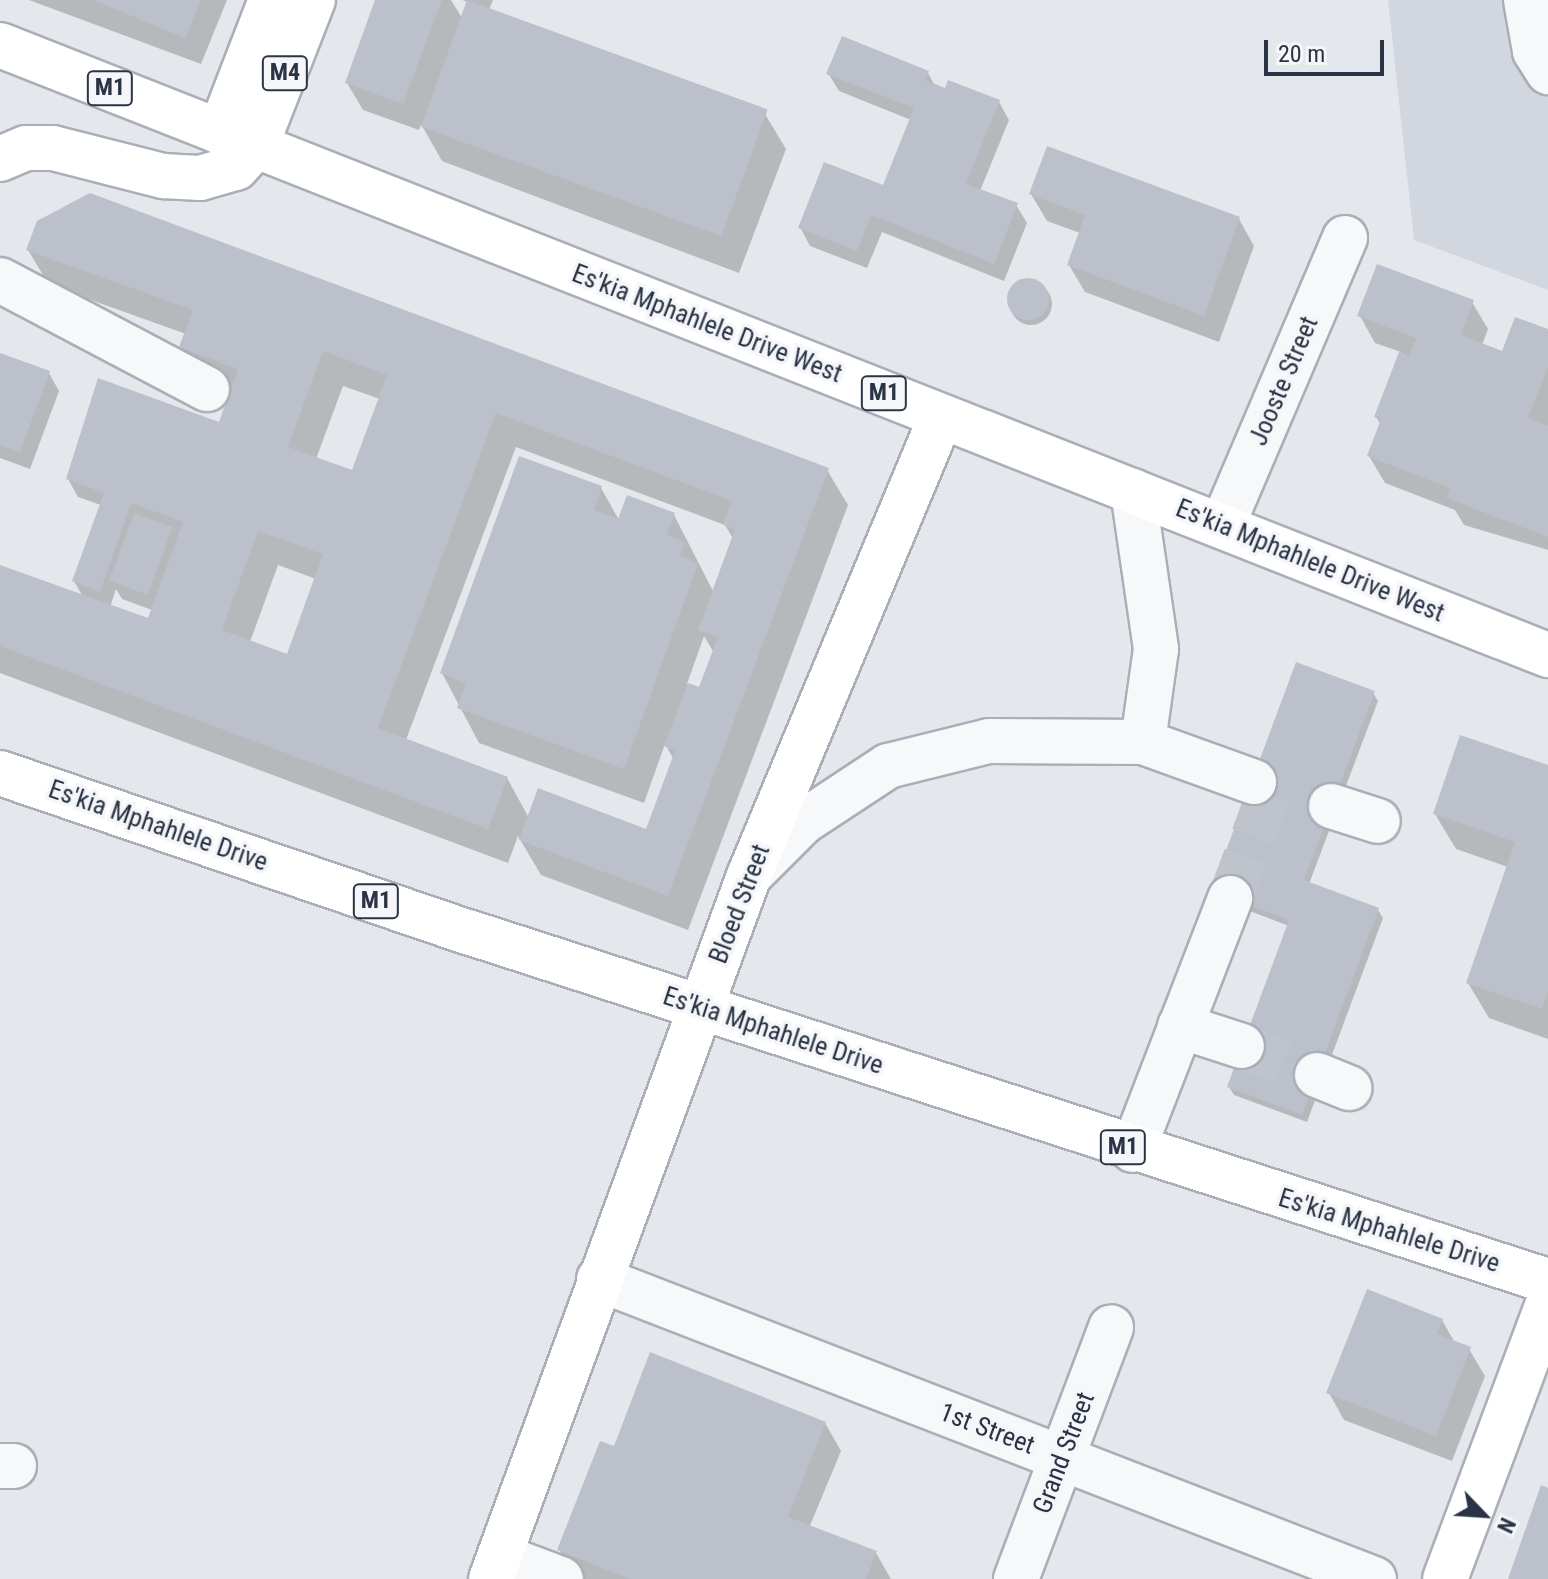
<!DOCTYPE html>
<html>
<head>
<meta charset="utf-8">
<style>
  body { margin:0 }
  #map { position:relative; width:1548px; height:1579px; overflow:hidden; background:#e4e7ec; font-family:"Roboto Condensed",sans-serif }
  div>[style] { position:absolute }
  .built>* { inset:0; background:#d2d6de }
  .shadow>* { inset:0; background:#0003 }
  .round { border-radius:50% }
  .building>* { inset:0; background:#bbc0ca; transform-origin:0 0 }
  .minor-tunnel>* { height:44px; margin-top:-22px; transform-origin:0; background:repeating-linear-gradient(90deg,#bfc3cb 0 44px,transparent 0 66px) }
  .roads { filter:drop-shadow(2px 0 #a9aeb7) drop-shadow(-2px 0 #a9aeb7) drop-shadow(0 2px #a9aeb7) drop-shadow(0 -2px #a9aeb7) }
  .minor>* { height:44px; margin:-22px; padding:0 22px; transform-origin:22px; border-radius:22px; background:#f7f8fa }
  .major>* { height:44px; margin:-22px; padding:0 22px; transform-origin:22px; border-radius:22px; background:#fff }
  span { translate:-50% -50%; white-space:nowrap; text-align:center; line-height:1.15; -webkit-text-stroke:7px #f4f6f9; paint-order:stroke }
  .shield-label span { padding:2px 6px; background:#f4f6f9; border:2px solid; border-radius:6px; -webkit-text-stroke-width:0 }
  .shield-label { font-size:24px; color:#2b3445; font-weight:700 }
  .street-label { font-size:26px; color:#2b3445 }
  .north { position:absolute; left:1444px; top:1475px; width:80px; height:80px; -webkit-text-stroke:6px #f4f6f9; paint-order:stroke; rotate:115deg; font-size:22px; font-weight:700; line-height:32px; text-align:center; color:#2b3445 }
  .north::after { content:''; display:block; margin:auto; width:28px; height:36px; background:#2b3445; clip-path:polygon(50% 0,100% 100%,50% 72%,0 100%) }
  .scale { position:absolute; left:1264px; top:40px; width:120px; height:36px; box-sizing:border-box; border:4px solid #2b3445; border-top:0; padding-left:10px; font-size:24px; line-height:28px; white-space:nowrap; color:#2b3445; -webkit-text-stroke:6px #f4f6f9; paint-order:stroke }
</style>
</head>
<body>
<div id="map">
  <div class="built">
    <div style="clip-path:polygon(1388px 0,1548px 0,1548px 290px,1414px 240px)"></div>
  </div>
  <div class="shadow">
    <div style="clip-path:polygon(29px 0,227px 0,201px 64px)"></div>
    <div style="clip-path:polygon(377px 0,451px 0,462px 18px,468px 2px,462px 0,493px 0,489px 10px,765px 114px,786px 149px,739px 273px,442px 161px,421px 124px,419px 130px,363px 110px,347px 83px)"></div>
    <div style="clip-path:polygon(828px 73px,928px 73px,935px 86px,999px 102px,1009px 120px,980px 191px,1016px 205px,1027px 223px,1004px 281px,882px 232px,867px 268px,810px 246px,800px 227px,884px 188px,911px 120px,839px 91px)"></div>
    <div style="clip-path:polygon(1031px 194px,1239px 219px,1254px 246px,1219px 342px,1085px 292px,1069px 265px,1080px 233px,1047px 221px)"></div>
    <div style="clip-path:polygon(evenodd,28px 250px,827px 470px,848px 505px,688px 930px,541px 875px,518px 836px,508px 863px,0 673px,0 567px,83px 597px,74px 581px,101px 505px,78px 497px,68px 479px,99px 381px,220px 424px,231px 393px,201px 382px,181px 347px,186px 334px,49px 285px,28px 250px,343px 386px,380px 399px,353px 473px,316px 459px,343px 386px,28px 250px,516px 447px,725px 525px,734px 540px,714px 593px,674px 515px,619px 520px,601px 488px,442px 673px,479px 743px,644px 803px,665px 744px,674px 760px,648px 831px,529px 818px,507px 778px,406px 740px,516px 447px,28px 250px,278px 565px,316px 579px,288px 656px,250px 642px,278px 565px,28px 250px,116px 589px,122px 599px,152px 610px,149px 620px,110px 607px,116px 589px,28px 250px,704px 636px,714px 653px,701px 689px,687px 684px,704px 636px)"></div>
    <div class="round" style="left:1010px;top:283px;width:42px;height:42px"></div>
    <div style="clip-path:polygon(1472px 302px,1488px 329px,1482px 345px,1503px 353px,1548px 331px,1548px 550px,1464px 525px,1455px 510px,1385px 483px,1369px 456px,1381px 425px,1376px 417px,1401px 352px,1375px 343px,1360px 316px)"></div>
    <div style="clip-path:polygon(0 355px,49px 373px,59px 391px,30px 469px,0 458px)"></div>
    <div style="clip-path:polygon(1373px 693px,1378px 701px,1309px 884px,1378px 910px,1383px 918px,1307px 1122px,1234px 1095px,1229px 1087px,1289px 926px,1218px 899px)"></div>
    <div style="clip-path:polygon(1548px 767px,1548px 1039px,1489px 1018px,1468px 983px,1508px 867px,1456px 849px,1435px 814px)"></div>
    <div style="clip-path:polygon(1442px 1320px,1455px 1343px,1469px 1349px,1485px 1376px,1452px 1461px,1344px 1420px,1329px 1393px)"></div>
    <div style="clip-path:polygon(825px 1423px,841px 1451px,809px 1528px,876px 1553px,891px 1579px,579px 1579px,559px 1550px,615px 1449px)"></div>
  </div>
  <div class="building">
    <div style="clip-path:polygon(93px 0,201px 0,185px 38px)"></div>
    <div style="clip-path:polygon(375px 0,442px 0,403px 104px,345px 83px)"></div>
    <div style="left:467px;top:0;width:320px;height:135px;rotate:20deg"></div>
    <div style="clip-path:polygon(842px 36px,929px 71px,925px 80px,945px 88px,948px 80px,1000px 100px,966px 184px,1018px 203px,994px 264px,871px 215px,857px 251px,798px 228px,824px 162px,883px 185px,914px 108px,826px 74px)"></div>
    <div style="clip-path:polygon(1047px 146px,1240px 217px,1204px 316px,1067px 265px,1085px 215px,1029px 194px)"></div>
    <div style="clip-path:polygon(evenodd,90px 193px,829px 468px,668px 896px,519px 840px,538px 788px,646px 829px,675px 751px,664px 746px,688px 683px,699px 687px,718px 637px,698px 630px,735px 529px,723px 525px,732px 501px,496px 413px,378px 728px,508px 777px,488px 829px,0 646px,0 565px,148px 618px,183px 522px,131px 503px,100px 592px,72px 581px,104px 493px,66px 479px,98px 378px,219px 422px,238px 369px,179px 347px,193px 310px,26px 250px,37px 221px,90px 193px,323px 351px,387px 375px,352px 470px,288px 447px,323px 351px,90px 193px,258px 531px,323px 554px,287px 654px,222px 630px,258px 531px)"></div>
    <div style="clip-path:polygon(1377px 264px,1474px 300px,1461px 335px,1502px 351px,1515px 317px,1548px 329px,1548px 367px,1528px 418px,1548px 426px,1548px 537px,1446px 498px,1450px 488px,1367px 456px,1381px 419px,1374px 417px,1399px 352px,1409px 356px,1416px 338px,1357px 316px)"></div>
    <div class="round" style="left:1007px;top:278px;width:42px;height:42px"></div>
    <div style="clip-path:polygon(0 353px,50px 371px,20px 452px,0 445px)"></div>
    <div style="clip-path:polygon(519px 456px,602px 486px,594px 510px,618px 519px,627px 495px,675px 513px,667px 535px,685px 542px,680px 556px,698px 563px,624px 769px,457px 708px,466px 683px,440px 673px)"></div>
    <div style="left:134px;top:513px;width:41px;height:72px;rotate:20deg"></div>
    <div style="clip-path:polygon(1296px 662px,1375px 691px,1304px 880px,1379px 908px,1302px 1115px,1227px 1087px,1289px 920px,1211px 891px)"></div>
    <div style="clip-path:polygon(1460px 735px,1548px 765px,1548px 991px,1542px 1009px,1466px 983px,1515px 842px,1433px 814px)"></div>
    <div style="clip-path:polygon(1367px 1289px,1443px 1319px,1437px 1334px,1471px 1347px,1436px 1436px,1326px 1393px)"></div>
    <div style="clip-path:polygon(650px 1352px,826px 1422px,788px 1517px,877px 1551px,866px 1579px,630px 1579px,557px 1550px,600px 1441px,614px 1446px)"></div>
    <div style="clip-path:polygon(1541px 1485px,1548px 1488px,1548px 1579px,1508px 1579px)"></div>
  </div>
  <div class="minor-tunnel">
    <div style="left:1230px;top:898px;width:117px;rotate:-69.6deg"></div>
    <div style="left:1242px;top:1046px;width:80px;rotate:21.1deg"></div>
  </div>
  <div class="roads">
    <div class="minor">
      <div style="left:1526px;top:0;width:52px;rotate:80deg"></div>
      <div style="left:1535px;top:51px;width:25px;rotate:58deg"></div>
      <div style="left:0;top:280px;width:234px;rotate:27.8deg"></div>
      <div style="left:1133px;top:491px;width:160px;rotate:81.7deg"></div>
      <div style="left:1156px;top:649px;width:94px;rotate:98deg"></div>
      <div style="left:1223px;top:524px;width:311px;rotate:-66.9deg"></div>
      <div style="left:1331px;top:806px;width:49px;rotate:17.7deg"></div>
      <div style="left:749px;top:876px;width:76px;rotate:-45deg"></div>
      <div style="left:803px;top:822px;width:102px;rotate:-33.4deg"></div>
      <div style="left:888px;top:766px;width:104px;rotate:-13.9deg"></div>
      <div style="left:989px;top:741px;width:154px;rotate:0.4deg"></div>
      <div style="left:1143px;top:742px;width:118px;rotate:19.8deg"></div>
      <div style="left:1180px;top:1026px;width:65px;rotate:17.9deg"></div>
      <div style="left:1317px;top:1075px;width:35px;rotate:22deg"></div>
      <div style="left:1133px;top:1150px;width:270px;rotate:-68.9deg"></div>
      <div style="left:599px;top:1279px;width:831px;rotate:21.16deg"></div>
      <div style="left:0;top:1466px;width:14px"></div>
      <div style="left:500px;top:1556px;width:65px;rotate:20.7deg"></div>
      <div style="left:1016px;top:1579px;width:269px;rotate:-69.3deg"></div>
    </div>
    <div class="major">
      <div style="left:0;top:45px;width:1664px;rotate:21.51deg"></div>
      <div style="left:220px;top:132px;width:142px;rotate:-68.9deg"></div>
      <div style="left:0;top:159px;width:28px;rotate:-23deg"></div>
      <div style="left:26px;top:148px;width:27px"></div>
      <div style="left:53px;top:148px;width:114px;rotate:14.3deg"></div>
      <div style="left:163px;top:176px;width:37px;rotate:3deg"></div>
      <div style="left:200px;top:178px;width:37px;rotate:-16deg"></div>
      <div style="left:236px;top:168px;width:30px;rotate:-48deg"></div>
      <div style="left:256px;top:146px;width:157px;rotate:-68.7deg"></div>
      <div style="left:0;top:773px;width:494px;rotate:18.8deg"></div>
      <div style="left:468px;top:932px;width:1135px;rotate:17.91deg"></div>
      <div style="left:491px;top:1579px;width:749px;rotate:-69.85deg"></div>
      <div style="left:749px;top:876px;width:498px;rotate:-67.3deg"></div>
      <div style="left:1445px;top:1579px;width:294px;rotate:-69.5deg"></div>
    </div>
  </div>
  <div class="shield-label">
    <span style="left:285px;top:73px">M4</span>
    <span style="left:110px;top:88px">M1</span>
    <span style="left:884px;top:393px">M1</span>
    <span style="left:376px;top:901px">M1</span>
    <span style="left:1123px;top:1147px">M1</span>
  </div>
  <div class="street-label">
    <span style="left:707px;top:324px;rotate:21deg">Es'kia Mphahlele Drive West</span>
    <span style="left:1284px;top:381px;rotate:-67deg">Jooste Street</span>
    <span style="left:1310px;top:561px;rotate:22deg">Es'kia Mphahlele Drive West</span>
    <span style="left:158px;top:826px;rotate:19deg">Es'kia Mphahlele Drive</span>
    <span style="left:740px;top:904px;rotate:-69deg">Bloed Street</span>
    <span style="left:773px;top:1031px;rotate:18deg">Es'kia Mphahlele Drive</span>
    <span style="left:1389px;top:1231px;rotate:17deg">Es'kia Mphahlele Drive</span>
    <span style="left:987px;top:1429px;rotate:21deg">1st Street</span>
    <span style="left:1064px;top:1453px;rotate:-69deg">Grand Street</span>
  </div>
  <div class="north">N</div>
  <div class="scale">20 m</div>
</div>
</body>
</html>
